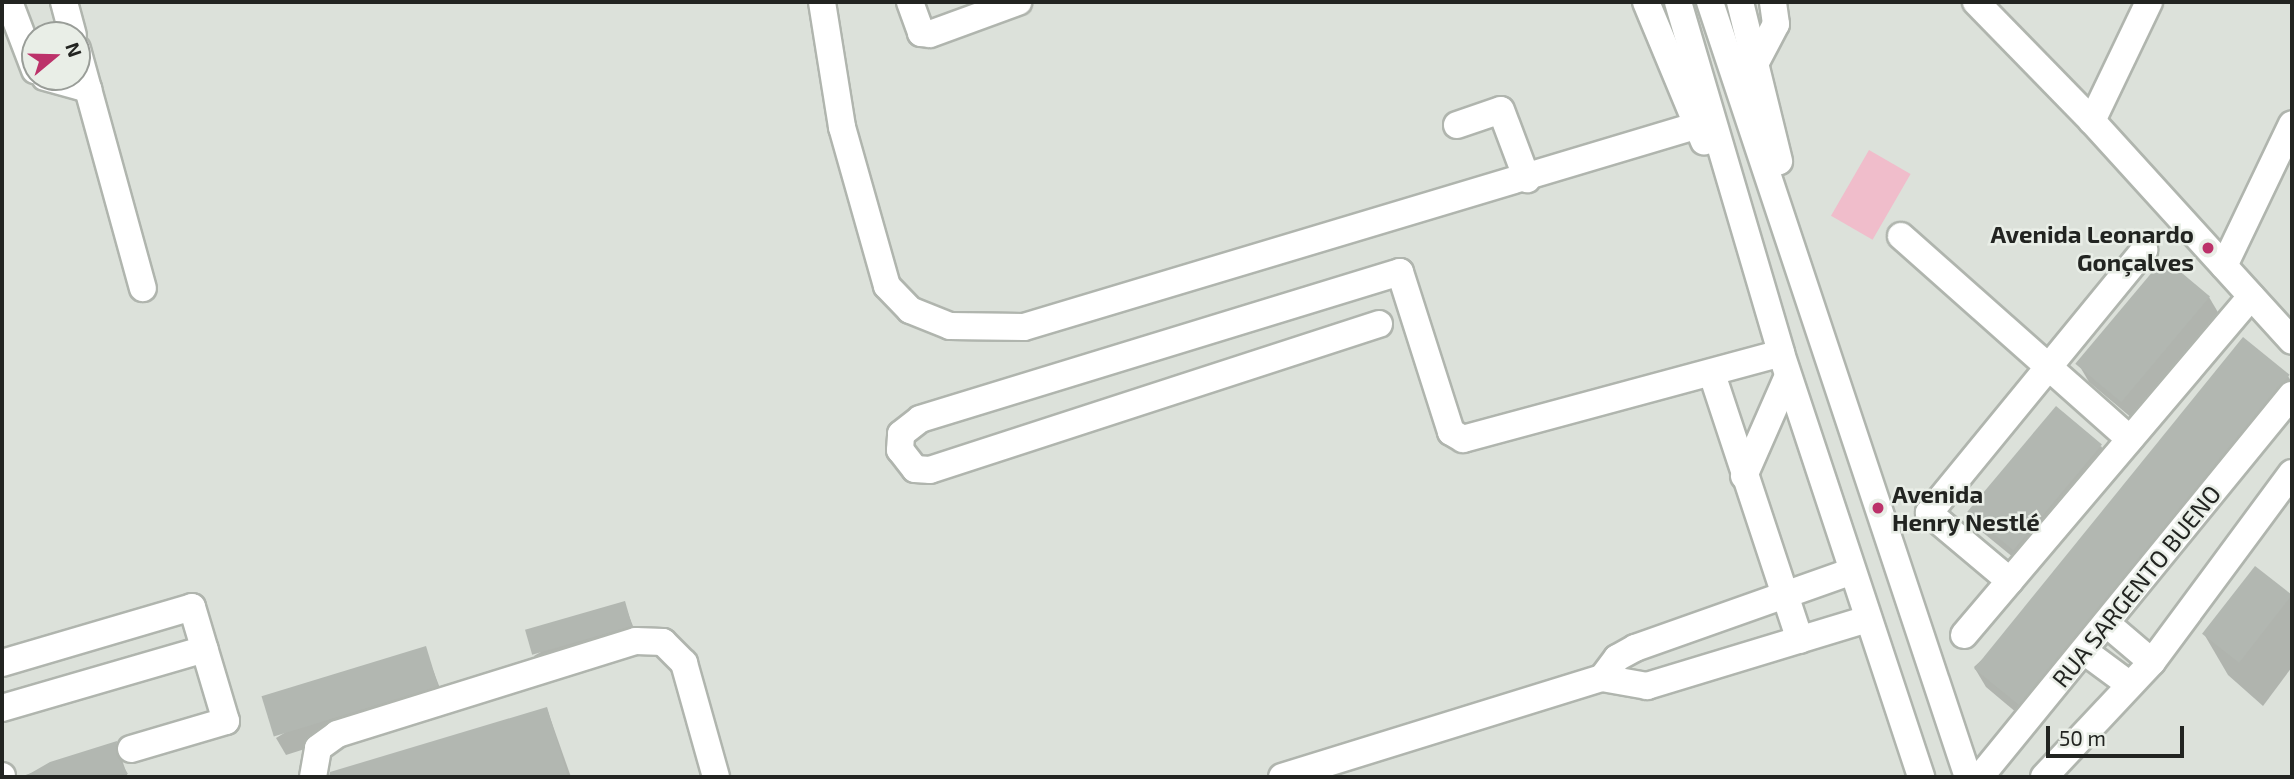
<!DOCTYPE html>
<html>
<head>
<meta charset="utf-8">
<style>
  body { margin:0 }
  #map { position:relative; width:2294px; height:779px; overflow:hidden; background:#dce1da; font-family:"Exo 2",sans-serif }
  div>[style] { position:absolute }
  .green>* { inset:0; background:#f0bdcb; transform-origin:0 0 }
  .shadow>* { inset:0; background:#0003 }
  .building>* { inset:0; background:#b2b7b1; transform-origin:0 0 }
  .roads { filter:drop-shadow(2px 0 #b0b5ae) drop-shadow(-2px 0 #b0b5ae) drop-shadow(0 2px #b0b5ae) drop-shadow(0 -2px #b0b5ae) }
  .minor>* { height:26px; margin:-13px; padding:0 13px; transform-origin:13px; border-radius:13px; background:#fff }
  .dots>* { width:19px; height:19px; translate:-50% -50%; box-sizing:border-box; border:4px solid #e9eee7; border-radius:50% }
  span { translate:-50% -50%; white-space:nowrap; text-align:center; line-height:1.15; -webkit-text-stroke:5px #e9eee7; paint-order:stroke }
  .poi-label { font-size:24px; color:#222421; font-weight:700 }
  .right { translate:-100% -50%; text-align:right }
  .left { translate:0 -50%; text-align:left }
  .street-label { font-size:24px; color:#222421 }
  .frame { position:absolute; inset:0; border:4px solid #222421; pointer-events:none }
  .north { position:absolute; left:21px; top:21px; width:70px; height:70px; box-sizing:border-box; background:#e9eee7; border:2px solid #999d98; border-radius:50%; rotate:71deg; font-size:19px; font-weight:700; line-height:28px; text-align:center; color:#222421 }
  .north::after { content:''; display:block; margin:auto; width:24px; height:32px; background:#bc326a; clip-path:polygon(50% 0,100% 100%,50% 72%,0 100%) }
  .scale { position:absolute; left:2046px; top:726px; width:138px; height:32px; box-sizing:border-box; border:4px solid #222421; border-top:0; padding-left:9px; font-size:21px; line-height:24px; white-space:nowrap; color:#222421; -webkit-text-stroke:5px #e9eee7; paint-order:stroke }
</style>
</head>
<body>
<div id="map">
  <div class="green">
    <div style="left:1869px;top:150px;width:48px;height:76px;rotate:30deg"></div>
  </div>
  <div class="shadow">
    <div style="clip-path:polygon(2209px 297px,2219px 314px,2133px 419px,2089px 382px,2079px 365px)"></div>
    <div style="clip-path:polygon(2288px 376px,2292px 383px,2030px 724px,1986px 687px,1974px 667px)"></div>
    <div style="clip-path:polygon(2101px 446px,2111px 463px,2025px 567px,1981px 531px,1971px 513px)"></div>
    <div style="clip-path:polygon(2291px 596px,2292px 667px,2263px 706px,2228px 675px,2204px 634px)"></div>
    <div style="clip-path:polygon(624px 603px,638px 639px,541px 669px,534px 656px)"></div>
    <div style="clip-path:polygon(425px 649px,446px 704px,286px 755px,276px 738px)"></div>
    <div style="clip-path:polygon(547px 709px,571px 777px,338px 777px,337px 772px)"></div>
    <div style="clip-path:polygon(116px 743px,128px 777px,20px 777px)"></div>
  </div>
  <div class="building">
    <div style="left:2164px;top:258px;width:60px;height:138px;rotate:40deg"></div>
    <div style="left:2243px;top:337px;width:60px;height:427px;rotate:39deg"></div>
    <div style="left:2056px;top:406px;width:60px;height:138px;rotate:40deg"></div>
    <div style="left:2255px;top:566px;width:47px;height:86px;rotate:38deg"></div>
    <div style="left:625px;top:601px;width:26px;height:104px;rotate:74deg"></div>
    <div style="left:426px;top:646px;width:42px;height:172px;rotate:73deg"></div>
    <div style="clip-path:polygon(547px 707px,568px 777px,329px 777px,330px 772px)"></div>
    <div style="clip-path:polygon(117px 741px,116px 754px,128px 774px,24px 777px,50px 762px)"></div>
  </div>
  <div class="roads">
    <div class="minor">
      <div style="left:9px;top:2px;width:73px;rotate:69.1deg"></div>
      <div style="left:64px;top:2px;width:34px;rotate:75deg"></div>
      <div style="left:822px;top:2px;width:127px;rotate:80.9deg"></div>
      <div style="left:842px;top:127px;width:165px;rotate:74.2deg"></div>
      <div style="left:887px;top:286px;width:33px;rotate:46deg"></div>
      <div style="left:910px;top:310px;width:43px;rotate:21.8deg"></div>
      <div style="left:950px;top:326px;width:74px;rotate:0.8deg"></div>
      <div style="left:1024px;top:327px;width:704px;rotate:-16.68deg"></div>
      <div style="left:910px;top:2px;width:33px;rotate:70deg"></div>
      <div style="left:921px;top:33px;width:9px;rotate:6deg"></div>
      <div style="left:930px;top:34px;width:94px;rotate:-20deg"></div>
      <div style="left:1646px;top:2px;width:151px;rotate:67.4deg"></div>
      <div style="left:1678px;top:2px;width:366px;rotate:73.6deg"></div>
      <div style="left:1781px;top:353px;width:447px;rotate:71.7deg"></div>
      <div style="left:1710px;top:2px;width:817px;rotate:71.59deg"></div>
      <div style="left:1740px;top:2px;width:164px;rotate:76.2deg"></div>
      <div style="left:1976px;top:2px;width:166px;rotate:45.7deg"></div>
      <div style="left:2092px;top:121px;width:297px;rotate:47.7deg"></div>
      <div style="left:77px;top:49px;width:248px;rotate:74.6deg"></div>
      <div style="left:1755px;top:64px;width:45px;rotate:-62.3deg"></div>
      <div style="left:1776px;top:24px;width:22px;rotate:-98deg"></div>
      <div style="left:45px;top:77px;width:45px;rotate:15.6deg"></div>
      <div style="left:2092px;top:121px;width:132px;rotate:-64.4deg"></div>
      <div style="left:1457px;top:125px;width:46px;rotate:-18.8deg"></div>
      <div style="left:1501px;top:110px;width:74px;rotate:69.4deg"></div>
      <div style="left:1901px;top:236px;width:306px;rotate:41.6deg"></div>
      <div style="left:2224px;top:266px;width:157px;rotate:-64.4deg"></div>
      <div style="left:1379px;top:324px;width:472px;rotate:162deg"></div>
      <div style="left:930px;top:470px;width:15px;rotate:-176deg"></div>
      <div style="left:915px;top:469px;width:24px;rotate:-128deg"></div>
      <div style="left:900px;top:450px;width:16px;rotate:-86deg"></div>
      <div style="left:901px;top:434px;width:24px;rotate:-38deg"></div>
      <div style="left:920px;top:419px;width:502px;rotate:-17.03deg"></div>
      <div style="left:1400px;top:272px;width:168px;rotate:72.3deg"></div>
      <div style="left:1451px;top:432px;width:14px;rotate:30deg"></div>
      <div style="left:1463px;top:439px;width:329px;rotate:-15.1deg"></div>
      <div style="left:1712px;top:374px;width:280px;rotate:71.7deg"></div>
      <div style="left:1744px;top:476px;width:109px;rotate:-66.3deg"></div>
      <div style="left:2010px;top:581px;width:106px;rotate:-140deg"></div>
      <div style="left:1929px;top:513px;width:340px;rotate:-50.7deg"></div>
      <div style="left:2106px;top:623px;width:60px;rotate:40.3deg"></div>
      <div style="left:1964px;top:635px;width:444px;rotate:-49.7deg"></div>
      <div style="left:2084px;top:651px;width:57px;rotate:36.5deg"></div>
      <div style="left:2px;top:663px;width:198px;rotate:-16.4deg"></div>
      <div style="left:192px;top:607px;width:119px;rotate:73.4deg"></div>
      <div style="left:226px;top:721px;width:99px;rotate:163.6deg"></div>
      <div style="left:1602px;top:678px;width:25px;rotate:-53deg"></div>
      <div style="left:1617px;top:658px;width:21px;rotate:-29deg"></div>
      <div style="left:1635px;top:648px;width:230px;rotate:-19.5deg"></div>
      <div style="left:2px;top:708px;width:211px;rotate:-16.2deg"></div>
      <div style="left:2px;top:776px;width:1px;rotate:90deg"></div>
      <div style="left:313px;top:777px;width:29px;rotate:-80deg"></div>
      <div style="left:318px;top:748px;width:24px;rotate:-36deg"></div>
      <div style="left:337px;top:734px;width:313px;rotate:-17.3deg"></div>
      <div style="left:636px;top:641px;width:27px;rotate:2deg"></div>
      <div style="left:663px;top:642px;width:30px;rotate:45deg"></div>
      <div style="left:684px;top:663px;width:118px;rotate:74.3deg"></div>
      <div style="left:1282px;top:777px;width:335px;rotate:-17.2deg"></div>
      <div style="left:1602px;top:678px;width:46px;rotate:10.1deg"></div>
      <div style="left:1647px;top:686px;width:231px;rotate:-16.9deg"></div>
      <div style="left:1980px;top:777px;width:493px;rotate:-50.8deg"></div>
      <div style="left:2044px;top:777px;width:158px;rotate:-46.8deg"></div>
      <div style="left:2152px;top:662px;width:235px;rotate:-53.5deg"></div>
    </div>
  </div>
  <div class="dots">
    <div style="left:2208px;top:248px;background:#bc326a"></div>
    <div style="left:1878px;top:508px;background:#bc326a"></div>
  </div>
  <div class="poi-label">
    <span class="right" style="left:2194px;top:248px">Avenida Leonardo<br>Gonçalves</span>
    <span class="left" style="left:1892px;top:508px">Avenida<br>Henry Nestlé</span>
  </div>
  <div class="street-label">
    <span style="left:2136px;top:586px;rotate:-51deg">RUA SARGENTO BUENO</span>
  </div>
  <div class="frame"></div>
  <div class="north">N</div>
  <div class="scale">50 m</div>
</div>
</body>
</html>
